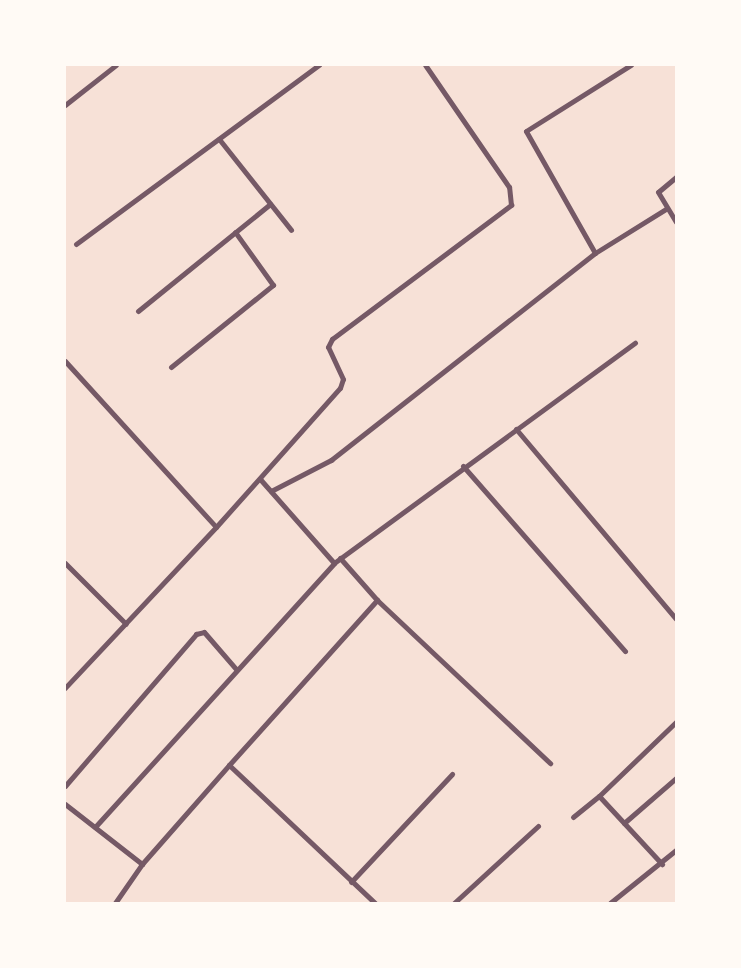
<!DOCTYPE html>
<html>
<head>
<meta charset="utf-8">
<style>
  body { margin:0 }
  #map { position:relative; width:741px; height:968px; overflow:hidden; background:#f7e1d7; font-family:Signika,sans-serif }
  div>[style] { position:absolute }
  .minor>* { height:5px; margin:-2.5px; padding:0 2.5px; transform-origin:2.5px; border-radius:2.5px; background:#755966 }
  span { translate:-50% -50%; white-space:nowrap; text-align:center; line-height:1.15; -webkit-text-stroke:4.5px #fffaf5; paint-order:stroke }
  .frame { position:absolute; inset:0; border:66px solid #fffaf5; pointer-events:none }
</style>
</head>
<body>
<div id="map">
  <div class="minor">
    <div style="left:65px;top:105px;width:65px;rotate:-38.1deg"></div>
    <div style="left:219px;top:139px;width:116px;rotate:51.6deg"></div>
    <div style="left:676px;top:177px;width:23px;rotate:140deg"></div>
    <div style="left:658px;top:192px;width:35px;rotate:59deg"></div>
    <div style="left:76px;top:244px;width:302px;rotate:-36.4deg"></div>
    <div style="left:595px;top:253px;width:140px;rotate:-119.5deg"></div>
    <div style="left:526px;top:131px;width:124px;rotate:-32.2deg"></div>
    <div style="left:138px;top:311px;width:170px;rotate:-39deg"></div>
    <div style="left:65px;top:361px;width:224px;rotate:47.7deg"></div>
    <div style="left:216px;top:527px;width:221px;rotate:133.2deg"></div>
    <div style="left:171px;top:367px;width:131px;rotate:-38.8deg"></div>
    <div style="left:273px;top:285px;width:65px;rotate:-125.6deg"></div>
    <div style="left:516px;top:429px;width:248px;rotate:49.9deg"></div>
    <div style="left:463px;top:466px;width:246px;rotate:48.8deg"></div>
    <div style="left:260px;top:479px;width:112px;rotate:48.6deg"></div>
    <div style="left:271px;top:491px;width:68px;rotate:-27.3deg"></div>
    <div style="left:331px;top:460px;width:335px;rotate:-38.1deg"></div>
    <div style="left:595px;top:253px;width:84px;rotate:-31.8deg"></div>
    <div style="left:216px;top:527px;width:186px;rotate:-48.3deg"></div>
    <div style="left:340px;top:388px;width:9px;rotate:-72deg"></div>
    <div style="left:343px;top:379px;width:35px;rotate:-115deg"></div>
    <div style="left:328px;top:347px;width:9px;rotate:-63deg"></div>
    <div style="left:332px;top:339px;width:224px;rotate:-36.8deg"></div>
    <div style="left:511px;top:205px;width:18px;rotate:-96deg"></div>
    <div style="left:509px;top:187px;width:148px;rotate:-124.5deg"></div>
    <div style="left:340px;top:558px;width:56px;rotate:48.6deg"></div>
    <div style="left:377px;top:600px;width:238px;rotate:43.3deg"></div>
    <div style="left:65px;top:563px;width:86px;rotate:45deg"></div>
    <div style="left:229px;top:765px;width:222px;rotate:-48.1deg"></div>
    <div style="left:65px;top:786px;width:201px;rotate:-49.2deg"></div>
    <div style="left:196px;top:634px;width:8px;rotate:-14deg"></div>
    <div style="left:204px;top:632px;width:49px;rotate:49.1deg"></div>
    <div style="left:599px;top:796px;width:107px;rotate:-43.9deg"></div>
    <div style="left:65px;top:804px;width:98px;rotate:37.9deg"></div>
    <div style="left:573px;top:817px;width:33px;rotate:-39deg"></div>
    <div style="left:599px;top:796px;width:93px;rotate:47.2deg"></div>
    <div style="left:624px;top:823px;width:69px;rotate:-40.9deg"></div>
    <div style="left:95px;top:827px;width:356px;rotate:-47.8deg"></div>
    <div style="left:334px;top:563px;width:373px;rotate:-36.2deg"></div>
    <div style="left:351px;top:882px;width:148px;rotate:-46.9deg"></div>
    <div style="left:115px;top:903px;width:47px;rotate:-55.3deg"></div>
    <div style="left:142px;top:864px;width:132px;rotate:-48.7deg"></div>
    <div style="left:229px;top:765px;width:201px;rotate:43.4deg"></div>
    <div style="left:454px;top:903px;width:114px;rotate:-42.5deg"></div>
    <div style="left:610px;top:903px;width:85px;rotate:-38.8deg"></div>
  </div>
  <div class="frame"></div>
</div>
</body>
</html>
